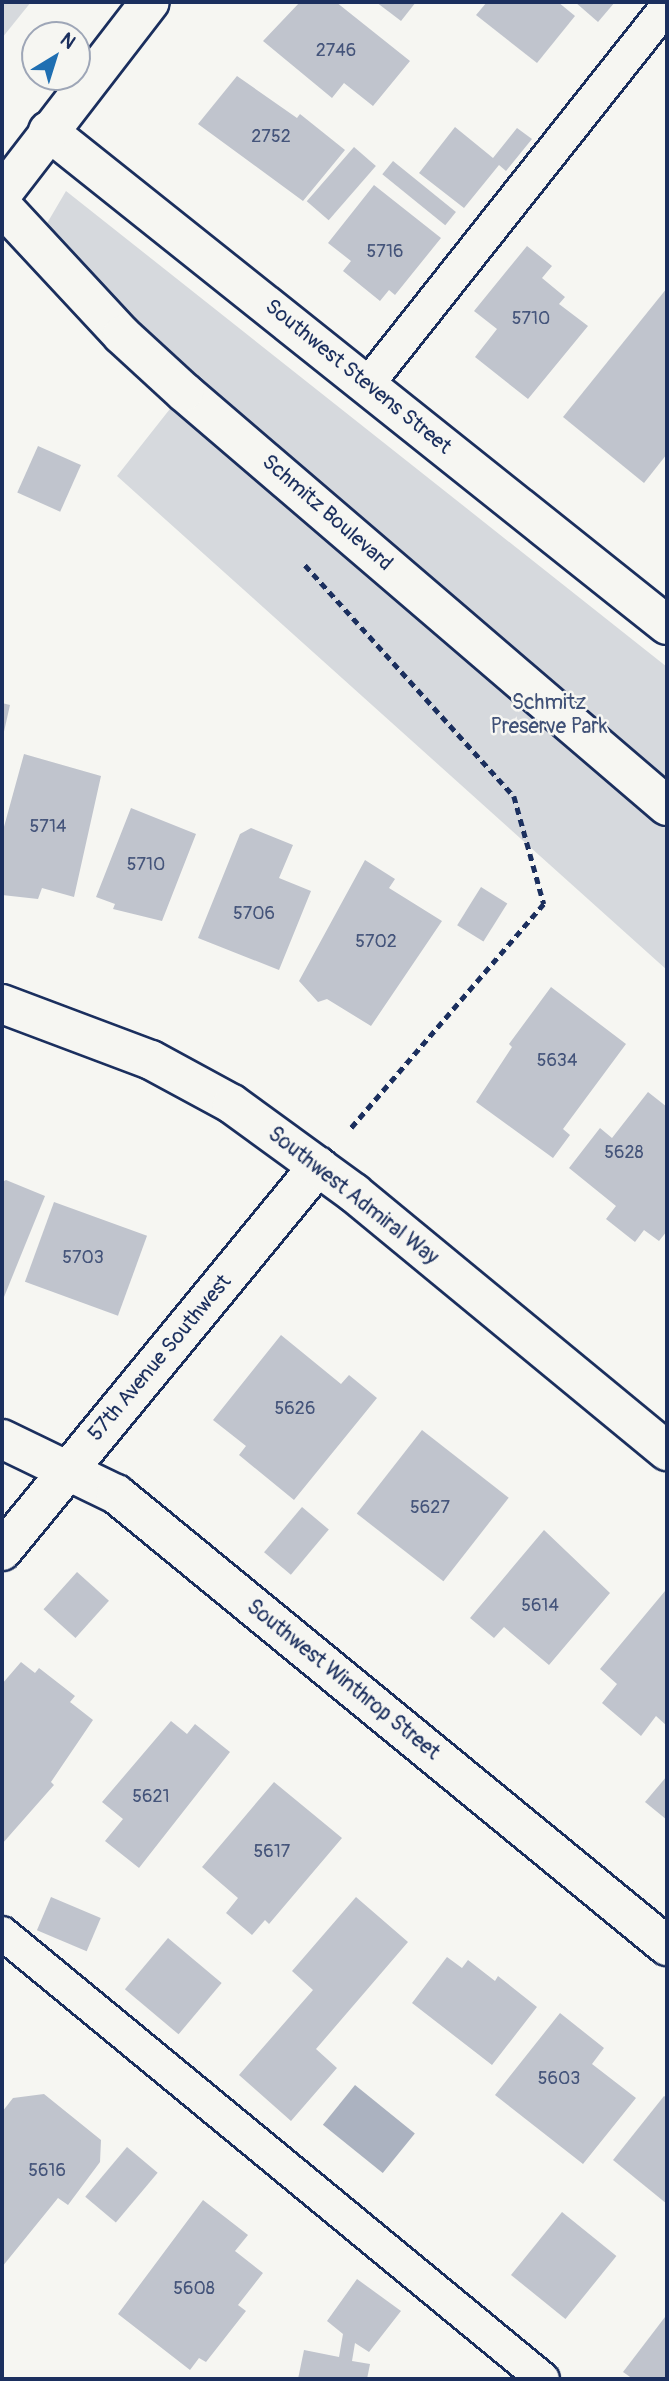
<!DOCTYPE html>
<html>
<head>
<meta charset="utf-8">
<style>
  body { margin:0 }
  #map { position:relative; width:669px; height:2381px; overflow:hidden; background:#f6f6f2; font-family:Pangolin,sans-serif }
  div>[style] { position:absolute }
  .green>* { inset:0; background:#d6d9dd }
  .water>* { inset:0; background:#abb2c0; transform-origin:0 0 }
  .building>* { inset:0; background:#c0c4cd; transform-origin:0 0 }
  .path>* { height:4.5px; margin-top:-2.25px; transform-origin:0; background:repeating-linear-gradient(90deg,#1b2f5e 0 7px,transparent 0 12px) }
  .roads { filter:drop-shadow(2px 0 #1b2f5e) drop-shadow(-2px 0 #1b2f5e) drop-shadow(0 2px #1b2f5e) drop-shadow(0 -2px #1b2f5e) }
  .service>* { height:32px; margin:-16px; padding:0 16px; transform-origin:16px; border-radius:16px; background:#f6f6f2 }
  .pedestrian>* { height:38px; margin:-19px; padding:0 19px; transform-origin:19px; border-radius:19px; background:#f6f6f2 }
  .minor>* { height:38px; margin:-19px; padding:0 19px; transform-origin:19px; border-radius:19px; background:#f6f6f2 }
  .secondary>* { height:38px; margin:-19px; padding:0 19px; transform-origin:19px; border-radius:19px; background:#f6f6f2 }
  span { translate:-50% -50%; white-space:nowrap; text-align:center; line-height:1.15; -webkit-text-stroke:5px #f6f6f2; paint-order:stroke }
  .number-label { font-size:18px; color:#44547a }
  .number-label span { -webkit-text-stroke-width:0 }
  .street-label { font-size:21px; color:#1b2f5e }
  .park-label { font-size:21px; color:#405177 }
  .frame { position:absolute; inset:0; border:4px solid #1b2f5e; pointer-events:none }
  .north { position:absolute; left:21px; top:21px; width:70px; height:70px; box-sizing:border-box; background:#f6f6f2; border:2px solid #9ea6b7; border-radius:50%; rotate:38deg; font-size:19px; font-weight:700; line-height:28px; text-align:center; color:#1b2f5e }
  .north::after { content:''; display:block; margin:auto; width:24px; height:32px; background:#1f6fb2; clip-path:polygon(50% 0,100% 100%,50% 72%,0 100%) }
</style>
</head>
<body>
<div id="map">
  <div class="green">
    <div style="clip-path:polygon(2px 2px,31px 2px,2px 38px)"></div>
    <div style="clip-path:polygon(66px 191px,667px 667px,667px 970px,117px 476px,192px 381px,69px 278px,46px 225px)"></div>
  </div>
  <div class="water">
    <div style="left:355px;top:2085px;width:77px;height:51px;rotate:39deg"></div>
  </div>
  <div class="building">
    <div style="clip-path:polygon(300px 2px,336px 2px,410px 61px,373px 106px,344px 83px,332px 98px,263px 41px)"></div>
    <div style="clip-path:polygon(376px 2px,416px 2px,401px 21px)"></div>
    <div style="clip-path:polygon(487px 2px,558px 2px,575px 16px,537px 63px,476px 15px)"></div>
    <div style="clip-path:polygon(575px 2px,615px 2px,598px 22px)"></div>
    <div style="clip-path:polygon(237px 76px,297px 118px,300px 114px,345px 150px,303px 201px,198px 124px)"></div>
    <div style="clip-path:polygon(455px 127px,493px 158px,517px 128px,532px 139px,506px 171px,499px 165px,464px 208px,419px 173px)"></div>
    <div style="left:354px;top:147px;width:29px;height:72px;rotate:41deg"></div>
    <div style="left:393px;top:161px;width:81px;height:17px;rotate:39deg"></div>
    <div style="clip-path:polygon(374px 185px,441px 238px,395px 295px,389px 290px,380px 301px,343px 271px,351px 261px,328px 243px)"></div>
    <div style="clip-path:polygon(527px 246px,552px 266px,542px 278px,565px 297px,559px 304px,588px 326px,528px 399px,475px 357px,497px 329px,474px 311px)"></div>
    <div style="clip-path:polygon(667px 288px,667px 454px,644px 483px,563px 417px)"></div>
    <div style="left:38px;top:446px;width:47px;height:51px;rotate:24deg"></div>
    <div style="clip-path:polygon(2px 703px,10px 705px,3px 736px,2px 736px)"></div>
    <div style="clip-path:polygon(24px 754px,101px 776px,74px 897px,42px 888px,38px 899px,2px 895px,2px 834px)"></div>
    <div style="clip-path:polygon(131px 808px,196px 834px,162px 921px,113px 909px,115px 904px,96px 897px)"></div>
    <div style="clip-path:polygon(251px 828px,293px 845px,279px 878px,311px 891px,279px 970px,198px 938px,240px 834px)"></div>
    <div style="clip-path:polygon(365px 860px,395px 879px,389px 888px,442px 921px,371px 1026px,327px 999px,318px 1002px,299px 981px)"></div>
    <div style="left:481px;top:887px;width:31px;height:45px;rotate:32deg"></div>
    <div style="clip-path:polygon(551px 987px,626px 1044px,563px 1129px,570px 1135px,553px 1158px,476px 1102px,512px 1047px,509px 1044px)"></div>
    <div style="clip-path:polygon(648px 1092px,667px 1107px,667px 1231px,659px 1241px,644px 1230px,635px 1242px,606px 1219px,616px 1206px,569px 1168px,600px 1128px,612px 1138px)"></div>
    <div style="clip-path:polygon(6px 1180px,45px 1196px,2px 1302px,2px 1182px)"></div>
    <div style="left:54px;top:1202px;width:99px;height:85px;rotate:20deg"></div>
    <div style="clip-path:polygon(281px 1335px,341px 1384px,349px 1375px,377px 1398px,294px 1500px,239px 1455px,246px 1446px,213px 1420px)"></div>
    <div style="left:422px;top:1430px;width:110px;height:106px;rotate:38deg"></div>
    <div style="left:302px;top:1507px;width:35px;height:59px;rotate:40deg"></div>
    <div style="clip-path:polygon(544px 1530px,610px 1593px,549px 1665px,504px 1627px,494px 1638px,470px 1618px)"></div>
    <div style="left:77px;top:1572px;width:43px;height:50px;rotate:42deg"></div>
    <div style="clip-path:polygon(665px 1591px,667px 1726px,656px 1716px,641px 1736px,602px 1703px,617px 1684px,600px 1669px)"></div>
    <div style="clip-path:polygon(21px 1662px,35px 1673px,39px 1668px,75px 1696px,70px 1702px,93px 1720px,51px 1782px,54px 1785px,2px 1844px,2px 1684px)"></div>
    <div style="clip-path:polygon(171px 1721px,187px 1734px,195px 1724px,230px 1752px,139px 1868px,105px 1841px,123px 1819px,102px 1802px)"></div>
    <div style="clip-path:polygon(667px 1776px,667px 1820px,645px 1802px)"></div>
    <div style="clip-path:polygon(274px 1782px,342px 1838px,269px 1924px,265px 1920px,252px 1935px,226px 1913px,238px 1898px,202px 1867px)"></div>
    <div style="left:51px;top:1897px;width:54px;height:36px;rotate:23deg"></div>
    <div style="clip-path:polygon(356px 1897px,408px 1942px,316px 2049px,337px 2068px,291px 2121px,239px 2075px,313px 1990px,292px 1971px)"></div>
    <div style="left:168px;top:1938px;width:70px;height:67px;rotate:40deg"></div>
    <div style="clip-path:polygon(447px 1957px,462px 1968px,468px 1960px,495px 1981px,498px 1976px,537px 2007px,492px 2065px,412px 2003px)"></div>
    <div style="clip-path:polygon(560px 2013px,604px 2048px,592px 2064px,636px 2098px,583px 2164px,495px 2095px)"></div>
    <div style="clip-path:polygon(44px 2094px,101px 2140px,100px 2162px,68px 2205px,58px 2198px,2px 2267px,2px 2112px,13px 2098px)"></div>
    <div style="clip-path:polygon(664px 2096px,667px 2098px,667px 2204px,613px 2160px)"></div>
    <div style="left:127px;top:2147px;width:40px;height:65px;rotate:40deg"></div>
    <div style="clip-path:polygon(203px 2200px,248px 2235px,235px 2251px,263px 2273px,238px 2305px,246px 2311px,206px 2362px,199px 2358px,190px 2370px,118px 2314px)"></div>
    <div style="left:562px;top:2212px;width:70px;height:81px;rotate:39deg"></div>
    <div style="clip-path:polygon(357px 2279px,401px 2311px,369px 2352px,355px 2343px,352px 2361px,370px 2364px,367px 2379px,298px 2379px,304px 2350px,339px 2357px,343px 2334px,327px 2321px)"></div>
    <div style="clip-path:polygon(665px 2317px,667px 2379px,633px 2379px,623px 2372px)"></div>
  </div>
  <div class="path">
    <div style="left:305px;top:565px;width:312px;rotate:47.9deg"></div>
    <div style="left:514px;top:796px;width:112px;rotate:74.5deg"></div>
    <div style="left:544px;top:904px;width:296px;rotate:130.7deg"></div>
  </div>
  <div class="roads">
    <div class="service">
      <div style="left:367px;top:385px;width:483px;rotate:-51.6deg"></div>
      <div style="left:2px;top:1933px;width:701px;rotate:39.5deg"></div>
    </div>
    <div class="pedestrian">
      <div style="left:184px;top:392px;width:636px;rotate:40.6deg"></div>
    </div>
    <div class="minor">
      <div style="left:48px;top:131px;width:792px;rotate:38.59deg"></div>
      <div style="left:2px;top:194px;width:242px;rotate:-52.4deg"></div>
      <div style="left:2px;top:206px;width:176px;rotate:47.1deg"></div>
      <div style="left:122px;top:335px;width:84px;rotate:42.6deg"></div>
      <div style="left:2px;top:1439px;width:127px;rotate:25.8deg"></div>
      <div style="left:116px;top:1494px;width:713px;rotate:39.36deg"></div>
      <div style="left:2px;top:1551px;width:498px;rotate:-50.6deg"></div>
    </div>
    <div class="secondary">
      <div style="left:2px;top:1004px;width:159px;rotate:20.6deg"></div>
      <div style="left:151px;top:1060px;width:92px;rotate:28.5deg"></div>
      <div style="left:232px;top:1104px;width:151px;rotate:36.1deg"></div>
      <div style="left:354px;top:1193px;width:406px;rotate:39.5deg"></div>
    </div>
  </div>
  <div class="number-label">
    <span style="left:336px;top:51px">2746</span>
    <span style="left:271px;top:137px">2752</span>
    <span style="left:385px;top:252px">5716</span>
    <span style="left:531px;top:319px">5710</span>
    <span style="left:48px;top:827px">5714</span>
    <span style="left:146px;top:865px">5710</span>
    <span style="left:254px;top:914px">5706</span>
    <span style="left:376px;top:942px">5702</span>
    <span style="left:557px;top:1061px">5634</span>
    <span style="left:624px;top:1153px">5628</span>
    <span style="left:83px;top:1258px">5703</span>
    <span style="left:295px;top:1409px">5626</span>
    <span style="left:430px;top:1508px">5627</span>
    <span style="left:540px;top:1606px">5614</span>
    <span style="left:151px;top:1797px">5621</span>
    <span style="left:272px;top:1852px">5617</span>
    <span style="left:559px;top:2079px">5603</span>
    <span style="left:47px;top:2171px">5616</span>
    <span style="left:194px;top:2289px">5608</span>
  </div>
  <div class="street-label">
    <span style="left:358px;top:377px;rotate:39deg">Southwest Stevens Street</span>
    <span style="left:327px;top:513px;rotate:41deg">Schmitz Boulevard</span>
    <span style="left:353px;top:1196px;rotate:38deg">Southwest Admiral Way</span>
    <span style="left:160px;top:1358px;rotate:-50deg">57th Avenue Southwest</span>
    <span style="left:343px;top:1680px;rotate:39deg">Southwest Winthrop Street</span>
  </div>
  <div class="park-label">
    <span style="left:549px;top:715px">Schmitz<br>Preserve Park</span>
  </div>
  <div class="frame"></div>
  <div class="north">N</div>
</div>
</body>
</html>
